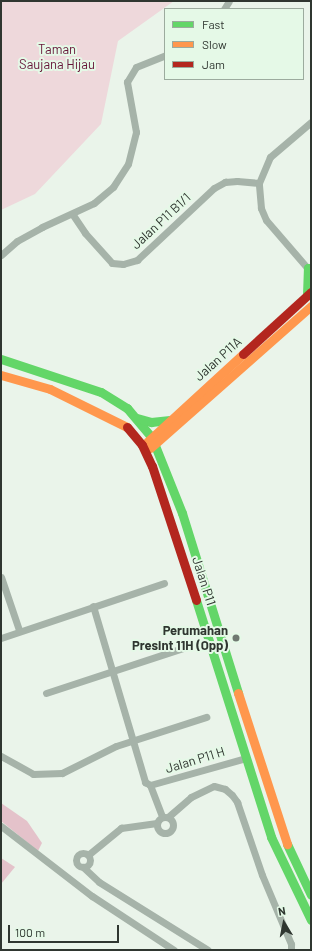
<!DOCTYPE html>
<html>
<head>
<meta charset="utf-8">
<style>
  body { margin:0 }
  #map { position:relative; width:312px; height:951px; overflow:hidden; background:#eaf4ea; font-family:Barlow,sans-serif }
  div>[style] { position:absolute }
  .green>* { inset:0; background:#eed8db }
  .forest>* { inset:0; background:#e4c2ca }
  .street>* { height:7px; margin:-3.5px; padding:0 3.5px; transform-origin:3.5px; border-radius:3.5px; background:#a6b3a9 }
  .street>.ring { margin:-3.5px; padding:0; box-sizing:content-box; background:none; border:7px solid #a6b3a9; border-radius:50% }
  .fast>* { height:9px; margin:-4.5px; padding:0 4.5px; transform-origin:4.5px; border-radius:4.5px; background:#63d668 }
  .slow>* { height:9px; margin:-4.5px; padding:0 4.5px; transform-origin:4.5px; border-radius:4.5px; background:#ff974d }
  .jam>* { height:9px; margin:-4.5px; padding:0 4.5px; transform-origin:4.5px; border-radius:4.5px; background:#b3261e }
  .dots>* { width:11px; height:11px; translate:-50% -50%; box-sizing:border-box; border:2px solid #e5f9e7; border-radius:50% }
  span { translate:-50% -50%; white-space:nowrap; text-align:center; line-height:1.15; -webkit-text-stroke:4px #e5f9e7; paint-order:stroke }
  .park-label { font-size:13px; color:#651437 }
  .street-label { font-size:13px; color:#2f3630 }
  .poi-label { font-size:13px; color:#2f3630; font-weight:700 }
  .right { translate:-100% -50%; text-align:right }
  .frame { position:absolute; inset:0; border:2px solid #2f3630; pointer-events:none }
  .legend { position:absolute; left:164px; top:8px; width:140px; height:72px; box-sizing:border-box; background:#e5f9e7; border:1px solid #9cab9e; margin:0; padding:5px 7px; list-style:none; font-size:12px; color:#2f3630 }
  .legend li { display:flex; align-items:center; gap:8px; height:20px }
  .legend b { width:20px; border:1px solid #9cab9e }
  .north { position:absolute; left:264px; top:903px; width:40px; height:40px; -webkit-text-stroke:3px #e5f9e7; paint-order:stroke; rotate:350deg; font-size:11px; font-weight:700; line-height:16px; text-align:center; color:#2f3630 }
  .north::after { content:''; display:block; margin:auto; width:14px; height:18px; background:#2f3630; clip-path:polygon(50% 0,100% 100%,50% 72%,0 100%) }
  .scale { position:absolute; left:8px; top:925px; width:111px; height:18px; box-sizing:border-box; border:2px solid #2f3630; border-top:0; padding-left:5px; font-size:12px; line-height:14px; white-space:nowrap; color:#2f3630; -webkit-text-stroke:3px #e5f9e7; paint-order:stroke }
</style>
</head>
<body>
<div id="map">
  <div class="green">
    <div style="clip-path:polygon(1px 1px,174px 1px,118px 41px,101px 124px,35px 194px,1px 210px)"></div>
  </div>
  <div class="forest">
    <div style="clip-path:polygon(1px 803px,27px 821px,42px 843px,38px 851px,1px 821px)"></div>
    <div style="clip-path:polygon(1px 858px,15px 867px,1px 884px)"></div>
  </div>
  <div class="street">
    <div style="left:224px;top:9px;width:9px;rotate:-58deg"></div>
    <div style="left:73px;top:215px;width:22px;rotate:56deg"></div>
    <div style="left:85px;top:233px;width:40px;rotate:48deg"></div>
    <div style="left:112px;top:263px;width:11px;rotate:5deg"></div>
    <div style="left:123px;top:264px;width:15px;rotate:-16deg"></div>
    <div style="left:137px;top:260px;width:105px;rotate:-43.1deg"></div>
    <div style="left:214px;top:188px;width:13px;rotate:-29deg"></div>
    <div style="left:225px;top:182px;width:12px;rotate:-5deg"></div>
    <div style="left:237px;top:181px;width:22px;rotate:5deg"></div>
    <div style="left:1px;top:255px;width:21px;rotate:-41deg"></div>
    <div style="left:17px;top:241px;width:29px;rotate:-29deg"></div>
    <div style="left:42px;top:227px;width:57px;rotate:-24.8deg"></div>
    <div style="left:94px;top:203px;width:25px;rotate:-40deg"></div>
    <div style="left:113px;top:187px;width:27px;rotate:-57deg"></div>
    <div style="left:128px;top:164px;width:33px;rotate:-76deg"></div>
    <div style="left:136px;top:132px;width:51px;rotate:-100.2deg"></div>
    <div style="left:127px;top:82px;width:17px;rotate:-59deg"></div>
    <div style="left:136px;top:67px;width:31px;rotate:-22deg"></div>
    <div style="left:310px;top:271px;width:67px;rotate:-130.8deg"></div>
    <div style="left:266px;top:220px;width:13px;rotate:-113deg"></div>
    <div style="left:261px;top:208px;width:25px;rotate:-95deg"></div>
    <div style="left:259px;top:183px;width:28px;rotate:-67deg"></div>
    <div style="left:270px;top:157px;width:54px;rotate:-40.5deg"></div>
    <div style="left:1px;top:577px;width:56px;rotate:71.2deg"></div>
    <div style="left:93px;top:606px;width:184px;rotate:73.5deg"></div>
    <div style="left:145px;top:782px;width:6px;rotate:31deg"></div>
    <div style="left:150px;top:785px;width:34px;rotate:69deg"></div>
    <div style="left:1px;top:638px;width:172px;rotate:-18.6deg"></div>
    <div style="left:46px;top:693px;width:147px;rotate:-18.2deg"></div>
    <div style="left:1px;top:756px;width:37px;rotate:29deg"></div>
    <div style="left:33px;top:774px;width:29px;rotate:-2deg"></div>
    <div style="left:62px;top:773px;width:60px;rotate:-26.6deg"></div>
    <div style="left:116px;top:746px;width:95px;rotate:-17.9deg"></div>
    <div style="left:150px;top:785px;width:100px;rotate:-15.7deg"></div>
    <div class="ring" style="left:157px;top:817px;width:9px;height:9px"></div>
    <div style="left:168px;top:817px;width:30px;rotate:-41deg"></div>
    <div style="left:191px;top:797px;width:25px;rotate:-26deg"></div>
    <div style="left:214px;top:786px;width:11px;rotate:15deg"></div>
    <div style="left:225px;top:789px;width:9px;rotate:41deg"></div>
    <div style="left:232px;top:795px;width:9px;rotate:54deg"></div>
    <div style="left:237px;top:802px;width:77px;rotate:71.1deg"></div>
    <div style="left:262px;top:875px;width:75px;rotate:67.2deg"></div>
    <div style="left:291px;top:944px;width:6px;rotate:90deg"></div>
    <div style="left:1px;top:826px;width:115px;rotate:37.6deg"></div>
    <div style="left:92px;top:896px;width:98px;rotate:33.4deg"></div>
    <div class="ring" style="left:76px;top:853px;width:7px;height:7px"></div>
    <div style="left:88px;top:855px;width:43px;rotate:-39.3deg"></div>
    <div style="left:121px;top:828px;width:36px;rotate:-8deg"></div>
    <div style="left:83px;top:867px;width:22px;rotate:43deg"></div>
    <div style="left:99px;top:882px;width:128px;rotate:32deg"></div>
  </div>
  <div class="fast">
    <div style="left:307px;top:295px;width:27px;rotate:-88deg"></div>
    <div style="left:308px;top:268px;width:3px"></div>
    <div style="left:1px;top:359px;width:105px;rotate:18.3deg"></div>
    <div style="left:101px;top:392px;width:31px;rotate:32deg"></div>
    <div style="left:127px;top:408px;width:39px;rotate:50deg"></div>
    <div style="left:152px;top:438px;width:81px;rotate:68.2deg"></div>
    <div style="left:182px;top:513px;width:189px;rotate:72.7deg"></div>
    <div style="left:137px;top:418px;width:15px;rotate:16deg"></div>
    <div style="left:151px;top:422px;width:19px;rotate:-6deg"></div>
    <div style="left:196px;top:600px;width:249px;rotate:72.4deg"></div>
    <div style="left:271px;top:837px;width:92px;rotate:64.3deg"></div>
    <div style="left:287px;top:844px;width:56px;rotate:64.8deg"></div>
  </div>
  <div class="slow">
    <div style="left:1px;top:375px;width:51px;rotate:15.9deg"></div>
    <div style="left:50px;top:389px;width:86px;rotate:26.3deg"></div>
    <div style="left:147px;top:442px;width:130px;rotate:-42.5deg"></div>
    <div style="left:150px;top:448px;width:215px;rotate:-41.4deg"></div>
    <div style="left:238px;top:693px;width:159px;rotate:72deg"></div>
  </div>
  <div class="jam">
    <div style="left:243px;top:354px;width:92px;rotate:-42.4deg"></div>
    <div style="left:127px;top:427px;width:23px;rotate:50deg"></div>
    <div style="left:142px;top:445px;width:23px;rotate:65deg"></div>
    <div style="left:152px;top:466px;width:141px;rotate:71.8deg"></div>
  </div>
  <div class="dots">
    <div style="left:236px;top:638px;background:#707871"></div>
  </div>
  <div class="park-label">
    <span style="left:57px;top:57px">Taman<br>Saujana Hijau</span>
  </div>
  <div class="street-label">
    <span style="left:161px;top:221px;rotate:-43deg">Jalan P11 B1/1</span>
    <span style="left:218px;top:359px;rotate:-42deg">Jalan P11A</span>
    <span style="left:204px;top:581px;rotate:72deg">Jalan P11</span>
    <span style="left:195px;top:760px;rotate:-17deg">Jalan P11 H</span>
  </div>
  <div class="poi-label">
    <span class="right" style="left:228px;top:638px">Perumahan<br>Presint 11H (Opp)</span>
  </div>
  <div class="frame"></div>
  <ul class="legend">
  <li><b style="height:5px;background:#63d668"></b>Fast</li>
  <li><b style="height:5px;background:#ff974d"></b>Slow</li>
  <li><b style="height:5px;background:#b3261e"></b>Jam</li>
  </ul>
  <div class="north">N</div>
  <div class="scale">100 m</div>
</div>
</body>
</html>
